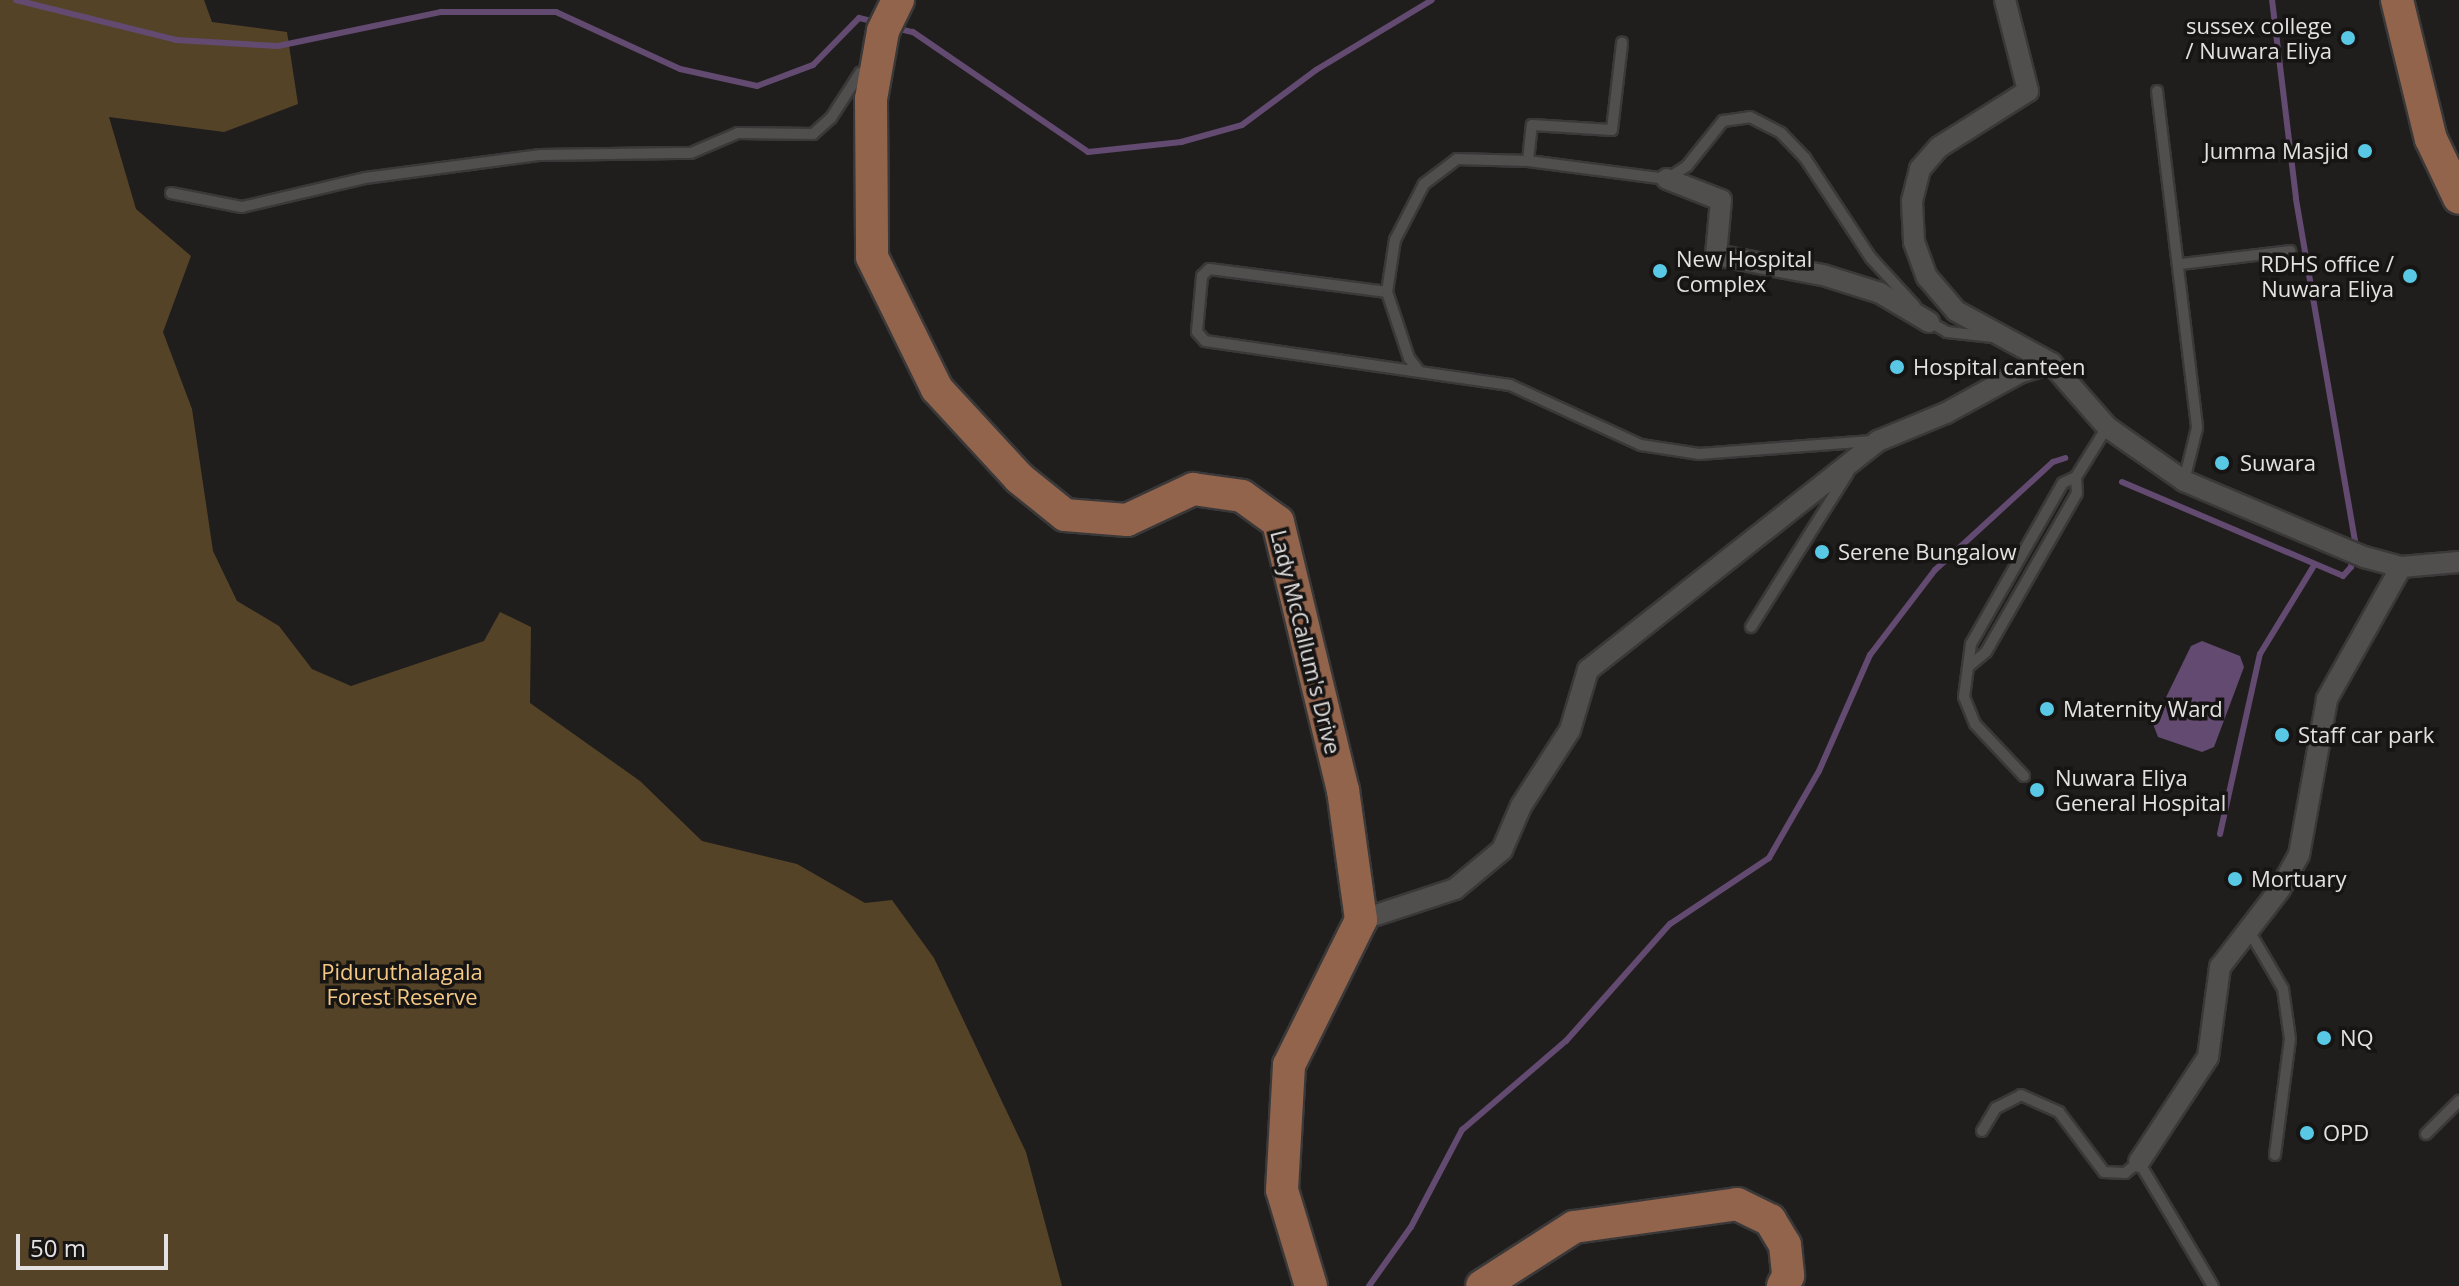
<!DOCTYPE html>
<html>
<head>
<meta charset="utf-8">
<style>
  body { margin:0 }
  #map { position:relative; width:2459px; height:1286px; overflow:hidden; background:#201d1d; font-family:"Open Sans",sans-serif }
  div>[style] { position:absolute }
  .green>* { inset:0; background:#544327 }
  .water>* { inset:0; background:#624a70 }
  .stream>* { height:6px; margin:-3px; padding:0 3px; transform-origin:3px; border-radius:3px; background:#624a70 }
  .roads { filter:drop-shadow(2px 0 #3a3838) drop-shadow(-2px 0 #3a3838) drop-shadow(0 2px #3a3838) drop-shadow(0 -2px #3a3838) }
  .lane>* { height:10px; margin:-5px; padding:0 5px; transform-origin:5px; border-radius:5px; background:#514e4e }
  .street>* { height:20px; margin:-10px; padding:0 10px; transform-origin:10px; border-radius:10px; background:#514e4e }
  .primary>* { height:32px; margin:-16px; padding:0 16px; transform-origin:16px; border-radius:16px; background:#93644c }
  .dots>* { width:22px; height:22px; translate:-50% -50%; box-sizing:border-box; border:4px solid #171414; border-radius:50% }
  span { translate:-50% -50%; white-space:nowrap; text-align:center; line-height:1.15; -webkit-text-stroke:7px #171414; paint-order:stroke }
  .poi-label { font-size:22px; color:#e3e1e1 }
  .right { translate:-100% -50%; text-align:right }
  .left { translate:0 -50%; text-align:left }
  .street-label { font-size:22px; color:#e3e1e1 }
  .park-label { font-size:22px; color:#f3c985 }
  .scale { position:absolute; left:16px; top:1234px; width:152px; height:36px; box-sizing:border-box; border:4px solid #e3e1e1; border-top:0; padding-left:10px; font-size:24px; line-height:28px; white-space:nowrap; color:#e3e1e1; -webkit-text-stroke:6px #171414; paint-order:stroke }
</style>
</head>
<body>
<div id="map">
  <div class="green">
    <div style="clip-path:polygon(0 0,204px 0,212px 22px,287px 32px,298px 104px,224px 132px,109px 117px,136px 209px,191px 256px,163px 332px,192px 409px,213px 551px,237px 601px,279px 626px,312px 669px,351px 686px,484px 641px,500px 612px,531px 627px,530px 703px,640px 781px,702px 841px,797px 864px,865px 903px,892px 900px,934px 958px,1026px 1152px,1062px 1286px,0 1286px)"></div>
  </div>
  <div class="water">
    <div style="clip-path:polygon(2202px 641px,2240px 656px,2244px 667px,2214px 747px,2202px 752px,2158px 737px,2153px 724px,2191px 646px)"></div>
  </div>
  <div class="stream">
    <div style="left:16px;top:0;width:165px;rotate:14deg"></div>
    <div style="left:176px;top:40px;width:102px;rotate:3.4deg"></div>
    <div style="left:278px;top:46px;width:167px;rotate:-11.8deg"></div>
    <div style="left:441px;top:12px;width:115px"></div>
    <div style="left:556px;top:12px;width:136px;rotate:24.7deg"></div>
    <div style="left:680px;top:69px;width:79px;rotate:12.4deg"></div>
    <div style="left:757px;top:86px;width:60px;rotate:-20.6deg"></div>
    <div style="left:813px;top:65px;width:66px;rotate:-45.6deg"></div>
    <div style="left:859px;top:18px;width:18px;rotate:13deg"></div>
    <div style="left:895px;top:28px;width:18px;rotate:13deg"></div>
    <div style="left:913px;top:32px;width:212px;rotate:34.4deg"></div>
    <div style="left:1088px;top:152px;width:94px;rotate:-6.1deg"></div>
    <div style="left:1181px;top:142px;width:63px;rotate:-15.6deg"></div>
    <div style="left:1242px;top:125px;width:92px;rotate:-36.6deg"></div>
    <div style="left:1316px;top:70px;width:135px;rotate:-31.1deg"></div>
    <div style="left:2122px;top:482px;width:240px;rotate:23deg"></div>
    <div style="left:2343px;top:576px;width:12px;rotate:-48deg"></div>
    <div style="left:2351px;top:567px;width:26px;rotate:-81deg"></div>
    <div style="left:2355px;top:541px;width:348px;rotate:-99.8deg"></div>
    <div style="left:2296px;top:198px;width:199px;rotate:-96.9deg"></div>
    <div style="left:2220px;top:834px;width:184px;rotate:-77.5deg"></div>
    <div style="left:2260px;top:654px;width:105px;rotate:-58.6deg"></div>
    <div style="left:1369px;top:1286px;width:72px;rotate:-54.6deg"></div>
    <div style="left:1411px;top:1227px;width:110px;rotate:-62.3deg"></div>
    <div style="left:1462px;top:1130px;width:137px;rotate:-40.6deg"></div>
    <div style="left:1566px;top:1041px;width:157px;rotate:-48.4deg"></div>
    <div style="left:1670px;top:924px;width:119px;rotate:-33.7deg"></div>
    <div style="left:1769px;top:858px;width:100px;rotate:-60.1deg"></div>
    <div style="left:1819px;top:771px;width:127px;rotate:-66.3deg"></div>
    <div style="left:1870px;top:655px;width:107px;rotate:-52.6deg"></div>
    <div style="left:1935px;top:570px;width:160px;rotate:-42.5deg"></div>
    <div style="left:2053px;top:462px;width:13px;rotate:-18deg"></div>
  </div>
  <div class="roads">
    <div class="lane">
      <div style="left:2157px;top:91px;width:339px;rotate:83.2deg"></div>
      <div style="left:2197px;top:428px;width:55px;rotate:103.8deg"></div>
      <div style="left:1528px;top:161px;width:36px;rotate:-84deg"></div>
      <div style="left:1532px;top:125px;width:80px;rotate:3.6deg"></div>
      <div style="left:1612px;top:130px;width:88px;rotate:-83.4deg"></div>
      <div style="left:171px;top:193px;width:72px;rotate:11.2deg"></div>
      <div style="left:242px;top:207px;width:126px;rotate:-13.3deg"></div>
      <div style="left:365px;top:178px;width:177px;rotate:-7.5deg"></div>
      <div style="left:540px;top:155px;width:151px;rotate:-0.8deg"></div>
      <div style="left:691px;top:153px;width:51px;rotate:-23.1deg"></div>
      <div style="left:738px;top:133px;width:75px;rotate:0.8deg"></div>
      <div style="left:813px;top:134px;width:24px;rotate:-42deg"></div>
      <div style="left:831px;top:118px;width:54px;rotate:-57.2deg"></div>
      <div style="left:860px;top:73px;width:10px;rotate:-11deg"></div>
      <div style="left:2181px;top:264px;width:110px;rotate:-6.8deg"></div>
      <div style="left:1387px;top:292px;width:179px;rotate:-172.6deg"></div>
      <div style="left:1209px;top:269px;width:10px;rotate:135deg"></div>
      <div style="left:1202px;top:276px;width:56px;rotate:95.1deg"></div>
      <div style="left:1197px;top:332px;width:12px;rotate:48deg"></div>
      <div style="left:1205px;top:341px;width:308px;rotate:8.2deg"></div>
      <div style="left:1510px;top:385px;width:144px;rotate:24.6deg"></div>
      <div style="left:1641px;top:445px;width:59px;rotate:8.8deg"></div>
      <div style="left:1699px;top:454px;width:173px;rotate:-4.3deg"></div>
      <div style="left:1928px;top:321px;width:22px;rotate:30deg"></div>
      <div style="left:1947px;top:332px;width:46px;rotate:6.2deg"></div>
      <div style="left:1419px;top:371px;width:16px;rotate:-128deg"></div>
      <div style="left:1409px;top:358px;width:70px;rotate:-108.4deg"></div>
      <div style="left:1387px;top:292px;width:53px;rotate:-81.3deg"></div>
      <div style="left:1395px;top:240px;width:63px;rotate:-62.6deg"></div>
      <div style="left:1424px;top:184px;width:41px;rotate:-37.1deg"></div>
      <div style="left:1457px;top:159px;width:71px;rotate:1.6deg"></div>
      <div style="left:1528px;top:161px;width:140px;rotate:7.4deg"></div>
      <div style="left:1667px;top:179px;width:24px;rotate:-33deg"></div>
      <div style="left:1687px;top:166px;width:58px;rotate:-51.3deg"></div>
      <div style="left:1723px;top:121px;width:27px;rotate:-8deg"></div>
      <div style="left:1750px;top:117px;width:35px;rotate:27deg"></div>
      <div style="left:1781px;top:133px;width:35px;rotate:46deg"></div>
      <div style="left:1805px;top:158px;width:120px;rotate:56.6deg"></div>
      <div style="left:1871px;top:258px;width:65px;rotate:47.5deg"></div>
      <div style="left:1751px;top:627px;width:182px;rotate:-57.8deg"></div>
      <div style="left:1968px;top:667px;width:23px;rotate:-40deg"></div>
      <div style="left:1986px;top:652px;width:183px;rotate:-60.2deg"></div>
      <div style="left:2077px;top:493px;width:16px;rotate:-94deg"></div>
      <div style="left:2024px;top:776px;width:71px;rotate:-133.3deg"></div>
      <div style="left:1975px;top:724px;width:29px;rotate:-112deg"></div>
      <div style="left:1964px;top:697px;width:53px;rotate:-82.5deg"></div>
      <div style="left:1971px;top:644px;width:185px;rotate:-60.3deg"></div>
      <div style="left:2063px;top:483px;width:14px;rotate:-25deg"></div>
      <div style="left:2076px;top:477px;width:59px;rotate:-58.2deg"></div>
      <div style="left:2248px;top:929px;width:69px;rotate:59.7deg"></div>
      <div style="left:2283px;top:989px;width:50px;rotate:82deg"></div>
      <div style="left:2290px;top:1039px;width:117px;rotate:97.4deg"></div>
      <div style="left:1982px;top:1131px;width:27px;rotate:-59deg"></div>
      <div style="left:1996px;top:1108px;width:28px;rotate:-27deg"></div>
      <div style="left:2021px;top:1095px;width:42px;rotate:24.1deg"></div>
      <div style="left:2059px;top:1112px;width:75px;rotate:53.1deg"></div>
      <div style="left:2104px;top:1172px;width:21px;rotate:3deg"></div>
      <div style="left:2125px;top:1173px;width:18px;rotate:-38deg"></div>
      <div style="left:2139px;top:1162px;width:144px;rotate:59.2deg"></div>
      <div style="left:2426px;top:1134px;width:47px;rotate:-45deg"></div>
    </div>
    <div class="street">
      <div style="left:2005px;top:0;width:94px;rotate:75.8deg"></div>
      <div style="left:2028px;top:91px;width:105px;rotate:147.8deg"></div>
      <div style="left:1939px;top:147px;width:29px;rotate:131deg"></div>
      <div style="left:1920px;top:169px;width:34px;rotate:104deg"></div>
      <div style="left:1912px;top:202px;width:40px;rotate:87.1deg"></div>
      <div style="left:1914px;top:242px;width:37px;rotate:70deg"></div>
      <div style="left:1927px;top:277px;width:45px;rotate:49.5deg"></div>
      <div style="left:1956px;top:311px;width:108px;rotate:28.7deg"></div>
      <div style="left:2051px;top:363px;width:85px;rotate:48.8deg"></div>
      <div style="left:2107px;top:427px;width:94px;rotate:35deg"></div>
      <div style="left:2184px;top:481px;width:195px;rotate:22.9deg"></div>
      <div style="left:2364px;top:557px;width:38px;rotate:15deg"></div>
      <div style="left:2401px;top:567px;width:58px;rotate:-4.9deg"></div>
      <div style="left:1667px;top:179px;width:58px;rotate:21.3deg"></div>
      <div style="left:1721px;top:200px;width:55px;rotate:95.2deg"></div>
      <div style="left:1716px;top:255px;width:109px;rotate:10.6deg"></div>
      <div style="left:1823px;top:275px;width:60px;rotate:17.5deg"></div>
      <div style="left:1880px;top:293px;width:57px;rotate:30.6deg"></div>
      <div style="left:1361px;top:920px;width:99px;rotate:-18.3deg"></div>
      <div style="left:1455px;top:889px;width:61px;rotate:-39.7deg"></div>
      <div style="left:1502px;top:850px;width:48px;rotate:-66.6deg"></div>
      <div style="left:1521px;top:806px;width:90px;rotate:-57.2deg"></div>
      <div style="left:1570px;top:730px;width:63px;rotate:-73.3deg"></div>
      <div style="left:1588px;top:670px;width:370px;rotate:-38.3deg"></div>
      <div style="left:1878px;top:441px;width:74px;rotate:-22.4deg"></div>
      <div style="left:1946px;top:413px;width:83px;rotate:-28.7deg"></div>
      <div style="left:2019px;top:373px;width:34px;rotate:-17deg"></div>
      <div style="left:2139px;top:1162px;width:126px;rotate:-56.7deg"></div>
      <div style="left:2208px;top:1057px;width:91px;rotate:-82.4deg"></div>
      <div style="left:2220px;top:967px;width:98px;rotate:-52.4deg"></div>
      <div style="left:2280px;top:889px;width:39px;rotate:-61deg"></div>
      <div style="left:2299px;top:855px;width:158px;rotate:-79.8deg"></div>
      <div style="left:2327px;top:699px;width:151px;rotate:-60.7deg"></div>
    </div>
    <div class="primary">
      <div style="left:898px;top:0;width:34px;rotate:116deg"></div>
      <div style="left:883px;top:31px;width:69px;rotate:100deg"></div>
      <div style="left:871px;top:99px;width:158px;rotate:89.6deg"></div>
      <div style="left:872px;top:257px;width:147px;rotate:63.8deg"></div>
      <div style="left:937px;top:389px;width:121px;rotate:47.3deg"></div>
      <div style="left:1019px;top:478px;width:59px;rotate:38.8deg"></div>
      <div style="left:1065px;top:515px;width:62px;rotate:4.6deg"></div>
      <div style="left:1127px;top:520px;width:73px;rotate:-25.2deg"></div>
      <div style="left:1193px;top:489px;width:49px;rotate:8.1deg"></div>
      <div style="left:1242px;top:496px;width:44px;rotate:35.8deg"></div>
      <div style="left:1278px;top:522px;width:276px;rotate:76.4deg"></div>
      <div style="left:1343px;top:790px;width:131px;rotate:82.1deg"></div>
      <div style="left:1361px;top:920px;width:162px;rotate:116.4deg"></div>
      <div style="left:1289px;top:1065px;width:125px;rotate:93.2deg"></div>
      <div style="left:1282px;top:1190px;width:100px;rotate:73.2deg"></div>
      <div style="left:2397px;top:0;width:143px;rotate:76.3deg"></div>
      <div style="left:2431px;top:139px;width:65px;rotate:64.6deg"></div>
      <div style="left:1482px;top:1286px;width:109px;rotate:-32.7deg"></div>
      <div style="left:1574px;top:1227px;width:165px;rotate:-8deg"></div>
      <div style="left:1737px;top:1204px;width:37px;rotate:26deg"></div>
      <div style="left:1770px;top:1220px;width:29px;rotate:59deg"></div>
      <div style="left:1785px;top:1245px;width:31px;rotate:84deg"></div>
      <div style="left:1788px;top:1276px;width:11px;rotate:117deg"></div>
    </div>
  </div>
  <div class="dots">
    <div style="left:2348px;top:38px;background:#59c8e5"></div>
    <div style="left:2365px;top:151px;background:#59c8e5"></div>
    <div style="left:1660px;top:271px;background:#59c8e5"></div>
    <div style="left:2410px;top:276px;background:#59c8e5"></div>
    <div style="left:1897px;top:367px;background:#59c8e5"></div>
    <div style="left:2222px;top:463px;background:#59c8e5"></div>
    <div style="left:1822px;top:552px;background:#59c8e5"></div>
    <div style="left:2047px;top:709px;background:#59c8e5"></div>
    <div style="left:2282px;top:735px;background:#59c8e5"></div>
    <div style="left:2037px;top:790px;background:#59c8e5"></div>
    <div style="left:2235px;top:879px;background:#59c8e5"></div>
    <div style="left:2324px;top:1038px;background:#59c8e5"></div>
    <div style="left:2307px;top:1133px;background:#59c8e5"></div>
  </div>
  <div class="poi-label">
    <span class="right" style="left:2332px;top:38px">sussex college<br>/ Nuwara Eliya</span>
    <span class="right" style="left:2349px;top:151px">Jumma Masjid</span>
    <span class="left" style="left:1676px;top:271px">New Hospital<br>Complex</span>
    <span class="right" style="left:2394px;top:276px">RDHS office /<br>Nuwara Eliya</span>
    <span class="left" style="left:1913px;top:367px">Hospital canteen</span>
    <span class="left" style="left:2240px;top:463px">Suwara</span>
    <span class="left" style="left:1838px;top:552px">Serene Bungalow</span>
    <span class="left" style="left:2063px;top:709px">Maternity Ward</span>
    <span class="left" style="left:2298px;top:735px">Staff car park</span>
    <span class="left" style="left:2055px;top:790px">Nuwara Eliya<br>General Hospital</span>
    <span class="left" style="left:2251px;top:879px">Mortuary</span>
    <span class="left" style="left:2340px;top:1038px">NQ</span>
    <span class="left" style="left:2323px;top:1133px">OPD</span>
  </div>
  <div class="street-label">
    <span style="left:1306px;top:642px;rotate:76deg">Lady McCallum's Drive</span>
  </div>
  <div class="park-label">
    <span style="left:402px;top:984px">Piduruthalagala<br>Forest Reserve</span>
  </div>
  <div class="scale">50 m</div>
</div>
</body>
</html>
